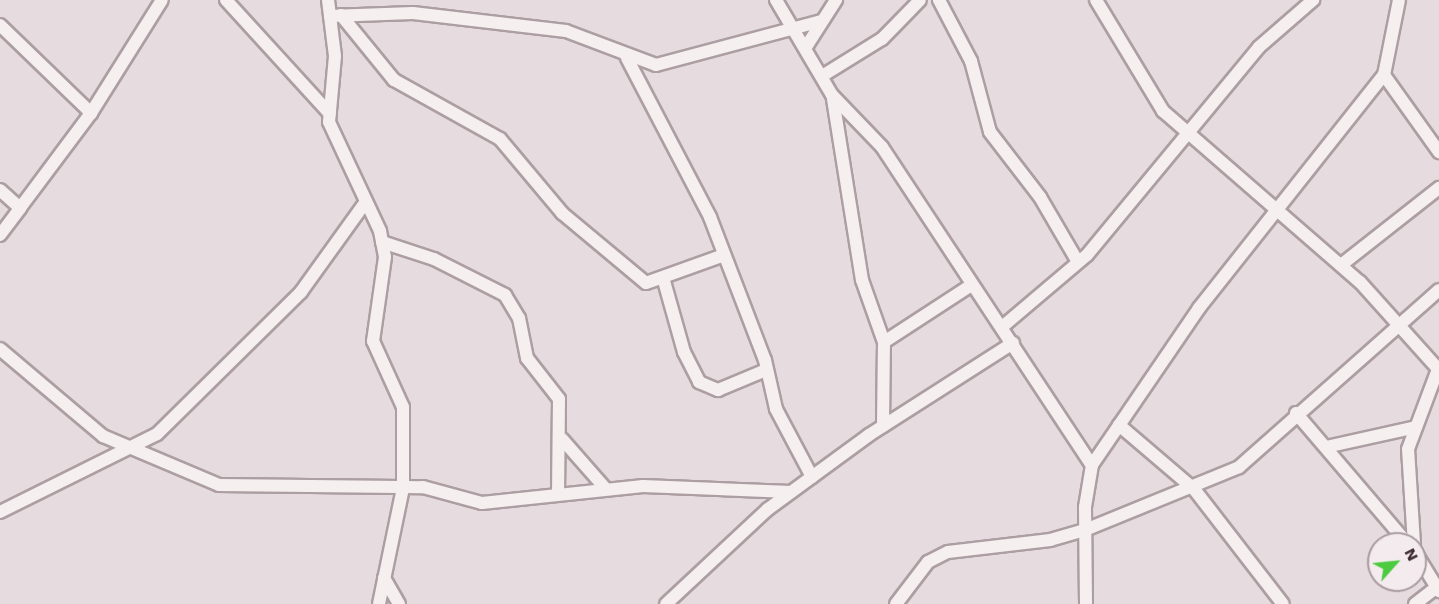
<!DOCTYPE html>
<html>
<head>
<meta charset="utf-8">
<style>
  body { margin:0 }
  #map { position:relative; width:1439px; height:604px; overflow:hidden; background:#e6dcdf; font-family:"Work Sans",sans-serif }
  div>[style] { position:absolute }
  .roads { filter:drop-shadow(2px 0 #ac9ea2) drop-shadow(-2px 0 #ac9ea2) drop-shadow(0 2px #ac9ea2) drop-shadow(0 -2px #ac9ea2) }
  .street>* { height:12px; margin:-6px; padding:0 6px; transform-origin:6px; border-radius:6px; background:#f5eff0 }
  span { translate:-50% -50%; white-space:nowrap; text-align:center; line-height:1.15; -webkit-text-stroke:4.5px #f4ebee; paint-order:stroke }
  .north { position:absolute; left:1367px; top:532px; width:60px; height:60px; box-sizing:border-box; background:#f4ebee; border:2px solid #aa9ca1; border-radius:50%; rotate:63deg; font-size:16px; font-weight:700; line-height:24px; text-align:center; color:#3c262d }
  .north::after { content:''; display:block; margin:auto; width:21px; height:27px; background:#4ccb41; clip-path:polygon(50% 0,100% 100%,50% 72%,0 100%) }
</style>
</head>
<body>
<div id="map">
  <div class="roads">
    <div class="street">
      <div style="left:226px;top:0;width:154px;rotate:47.6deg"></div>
      <div style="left:328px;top:0;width:56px;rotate:82.9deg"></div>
      <div style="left:335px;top:56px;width:66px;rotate:95.2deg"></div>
      <div style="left:329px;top:122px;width:120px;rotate:64.9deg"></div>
      <div style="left:380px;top:231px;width:26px;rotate:79deg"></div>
      <div style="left:385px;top:257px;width:85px;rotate:98.1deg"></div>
      <div style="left:373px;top:341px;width:72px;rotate:65.6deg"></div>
      <div style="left:403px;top:407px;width:81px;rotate:90deg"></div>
      <div style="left:403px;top:488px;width:118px;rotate:101.7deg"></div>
      <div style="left:776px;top:0;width:110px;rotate:59.5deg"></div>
      <div style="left:832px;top:95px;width:72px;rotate:46.1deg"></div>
      <div style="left:882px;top:147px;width:381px;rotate:56.6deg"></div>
      <div style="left:939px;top:0;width:69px;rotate:62.3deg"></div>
      <div style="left:971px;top:61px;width:73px;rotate:75deg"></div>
      <div style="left:990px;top:132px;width:82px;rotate:52.4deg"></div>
      <div style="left:1040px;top:197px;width:75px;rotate:59.7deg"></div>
      <div style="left:1096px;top:0;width:130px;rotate:58.9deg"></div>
      <div style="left:1163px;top:111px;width:261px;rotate:41deg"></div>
      <div style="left:1360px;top:282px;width:118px;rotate:48.1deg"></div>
      <div style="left:341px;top:15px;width:84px;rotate:50.8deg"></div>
      <div style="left:394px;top:80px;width:121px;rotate:29.1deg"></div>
      <div style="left:500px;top:139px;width:97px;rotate:50deg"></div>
      <div style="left:562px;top:213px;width:109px;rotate:39.8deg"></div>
      <div style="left:646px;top:283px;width:83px;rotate:-19.7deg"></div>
      <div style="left:330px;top:16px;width:83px;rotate:-2.1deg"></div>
      <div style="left:413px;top:13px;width:154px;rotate:6.7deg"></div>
      <div style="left:566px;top:31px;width:96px;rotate:20.7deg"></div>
      <div style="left:656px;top:65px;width:171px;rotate:-14.9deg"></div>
      <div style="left:0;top:25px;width:127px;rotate:44deg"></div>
      <div style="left:91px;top:113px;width:133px;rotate:-57.9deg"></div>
      <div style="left:806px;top:47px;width:56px;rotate:-57.4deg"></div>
      <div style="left:627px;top:58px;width:179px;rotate:62.4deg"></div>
      <div style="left:710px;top:217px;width:153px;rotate:69deg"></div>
      <div style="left:765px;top:360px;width:50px;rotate:77.3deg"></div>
      <div style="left:776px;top:409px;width:77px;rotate:62.1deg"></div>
      <div style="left:1384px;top:75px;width:95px;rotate:54.5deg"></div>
      <div style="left:822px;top:76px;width:70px;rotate:-31.7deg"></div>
      <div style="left:882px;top:39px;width:54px;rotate:-45.7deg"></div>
      <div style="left:833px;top:99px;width:183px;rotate:80.9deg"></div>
      <div style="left:862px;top:280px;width:66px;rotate:70.5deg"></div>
      <div style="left:884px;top:342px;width:84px;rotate:90.7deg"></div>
      <div style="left:0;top:190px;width:27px;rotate:42deg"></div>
      <div style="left:20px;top:208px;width:119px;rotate:-53.2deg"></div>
      <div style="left:0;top:235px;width:34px;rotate:-53deg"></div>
      <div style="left:382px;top:242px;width:55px;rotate:18.1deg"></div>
      <div style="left:434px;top:259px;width:80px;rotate:26.9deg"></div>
      <div style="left:505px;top:295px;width:27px;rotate:59deg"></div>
      <div style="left:519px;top:318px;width:41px;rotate:78.7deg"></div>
      <div style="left:527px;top:358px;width:52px;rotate:52deg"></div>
      <div style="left:559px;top:399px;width:95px;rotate:90.6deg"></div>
      <div style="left:1341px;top:265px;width:125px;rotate:-38.2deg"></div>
      <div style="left:664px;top:281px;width:74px;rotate:74.3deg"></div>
      <div style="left:684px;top:352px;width:34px;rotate:63deg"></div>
      <div style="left:699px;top:382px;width:21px;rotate:23deg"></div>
      <div style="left:718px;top:390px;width:52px;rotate:-22.6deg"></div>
      <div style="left:1002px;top:327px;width:111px;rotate:-40.3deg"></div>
      <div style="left:1087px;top:255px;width:270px;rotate:-50.4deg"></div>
      <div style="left:1259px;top:47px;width:72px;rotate:-41deg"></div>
      <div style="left:884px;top:342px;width:103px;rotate:-33.1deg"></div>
      <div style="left:0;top:349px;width:135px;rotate:40.2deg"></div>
      <div style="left:103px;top:436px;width:126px;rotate:22.9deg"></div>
      <div style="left:219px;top:485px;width:204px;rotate:0.6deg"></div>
      <div style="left:423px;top:487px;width:61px;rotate:15.2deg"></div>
      <div style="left:482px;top:503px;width:162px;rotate:-6deg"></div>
      <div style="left:643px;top:486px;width:148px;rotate:2.3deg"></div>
      <div style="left:1296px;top:413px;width:172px;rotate:49.5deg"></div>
      <div style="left:1119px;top:425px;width:99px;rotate:40.5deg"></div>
      <div style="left:1194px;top:489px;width:145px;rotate:52.3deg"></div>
      <div style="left:562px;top:439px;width:65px;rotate:48.7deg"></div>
      <div style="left:1326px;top:447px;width:92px;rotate:-12.5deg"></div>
      <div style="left:0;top:512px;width:175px;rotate:-26.4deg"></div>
      <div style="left:157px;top:434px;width:202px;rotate:-44.6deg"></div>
      <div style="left:301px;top:292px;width:110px;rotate:-54.3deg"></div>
      <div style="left:1414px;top:544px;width:95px;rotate:-93.6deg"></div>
      <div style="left:1408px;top:449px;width:85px;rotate:-69.4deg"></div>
      <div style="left:1415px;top:552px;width:46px;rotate:58.4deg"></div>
      <div style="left:384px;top:578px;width:30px;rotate:60deg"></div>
      <div style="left:666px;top:604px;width:139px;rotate:-43deg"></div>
      <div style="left:768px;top:509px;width:125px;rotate:-36.2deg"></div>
      <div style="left:869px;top:435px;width:171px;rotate:-32.6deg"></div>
      <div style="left:896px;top:604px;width:53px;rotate:-52.7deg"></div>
      <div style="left:928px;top:562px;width:22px;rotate:-27deg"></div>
      <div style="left:948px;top:552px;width:103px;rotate:-6.7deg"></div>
      <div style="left:1050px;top:540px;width:36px;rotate:-16deg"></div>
      <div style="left:1085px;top:530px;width:166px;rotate:-22.2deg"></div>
      <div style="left:1239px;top:467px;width:267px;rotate:-41.5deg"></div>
      <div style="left:1086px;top:604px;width:97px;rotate:-90.6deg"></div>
      <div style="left:1085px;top:507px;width:43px;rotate:-80.5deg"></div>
      <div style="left:1092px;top:465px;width:190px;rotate:-55.7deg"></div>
      <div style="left:1199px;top:308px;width:298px;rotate:-51.6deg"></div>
      <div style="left:1384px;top:75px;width:76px;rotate:-78.7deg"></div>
      <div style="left:1415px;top:604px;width:31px;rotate:-38deg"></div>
    </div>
  </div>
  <div class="north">N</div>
</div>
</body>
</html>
